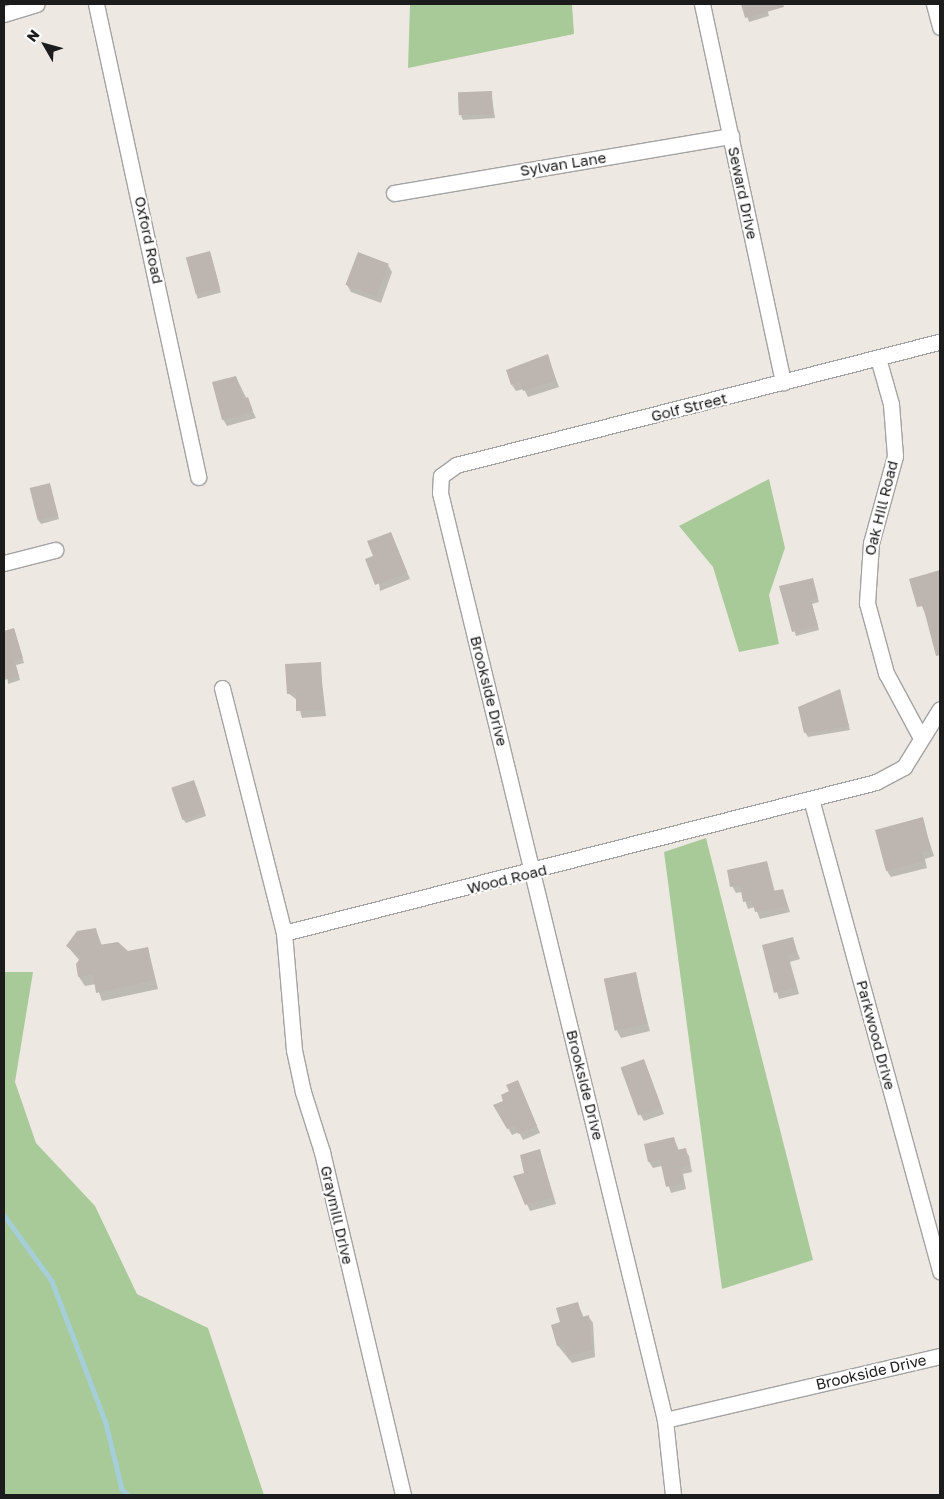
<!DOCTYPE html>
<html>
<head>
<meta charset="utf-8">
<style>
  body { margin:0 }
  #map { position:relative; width:944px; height:1499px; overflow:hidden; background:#ede9e2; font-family:"Golos Text",sans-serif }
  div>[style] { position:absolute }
  .forest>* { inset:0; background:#a8ca99 }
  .shadow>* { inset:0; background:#0003; transform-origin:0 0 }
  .stream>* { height:4.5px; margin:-2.25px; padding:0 2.25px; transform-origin:2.25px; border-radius:2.25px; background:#a5ced9 }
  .building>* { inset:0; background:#bdb5af; transform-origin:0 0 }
  .roads { filter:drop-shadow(1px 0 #a3a3a3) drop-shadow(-1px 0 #a3a3a3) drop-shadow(0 1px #a3a3a3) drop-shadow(0 -1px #a3a3a3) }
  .minor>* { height:15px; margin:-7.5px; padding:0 7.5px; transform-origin:7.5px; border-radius:7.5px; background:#fff }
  span { translate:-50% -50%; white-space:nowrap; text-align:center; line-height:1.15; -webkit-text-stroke:4px #fff; paint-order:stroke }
  .street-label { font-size:15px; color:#1c1c1c }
  .frame { position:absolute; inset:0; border:5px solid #1c1c1c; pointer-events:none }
  .north { position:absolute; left:20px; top:20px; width:50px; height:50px; -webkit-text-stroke:4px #fff; paint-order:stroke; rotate:308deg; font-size:14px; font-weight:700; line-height:20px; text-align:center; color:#1c1c1c }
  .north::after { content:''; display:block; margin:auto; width:18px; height:22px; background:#1c1c1c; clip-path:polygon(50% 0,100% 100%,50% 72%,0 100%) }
</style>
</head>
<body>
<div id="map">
  <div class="forest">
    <div style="clip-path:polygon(410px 4px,572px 4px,574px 34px,408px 68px)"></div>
    <div style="clip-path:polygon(769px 479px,785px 548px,769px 595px,779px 644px,739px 652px,713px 567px,679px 526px)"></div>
    <div style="clip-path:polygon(706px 838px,813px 1260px,722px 1289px,664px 852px)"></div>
    <div style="clip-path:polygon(4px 972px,33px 972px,15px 1082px,36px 1143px,95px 1206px,137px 1294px,208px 1328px,264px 1495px,4px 1495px)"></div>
  </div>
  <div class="shadow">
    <div style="clip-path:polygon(743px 4px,766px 4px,769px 16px,749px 22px)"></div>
    <div style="clip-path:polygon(491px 92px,495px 118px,463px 120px,461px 116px)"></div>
    <div style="left:210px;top:252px;width:42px;height:24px;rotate:75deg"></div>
    <div style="clip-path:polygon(388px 265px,392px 272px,381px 303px,351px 292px,347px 285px)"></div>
    <div style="clip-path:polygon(547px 356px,559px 387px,528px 397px,524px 389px,516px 391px,512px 385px)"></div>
    <div style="clip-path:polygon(236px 377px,256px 418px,227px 426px,223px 419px)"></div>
    <div style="clip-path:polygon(49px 484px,59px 519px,41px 524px,38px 520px)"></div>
    <div style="clip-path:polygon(391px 533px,410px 579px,380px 591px,375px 557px)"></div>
    <div style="clip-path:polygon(940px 571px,940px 640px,936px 641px,911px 579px)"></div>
    <div style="clip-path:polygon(812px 579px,819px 602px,812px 604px,819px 630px,796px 636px,781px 587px)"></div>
    <div style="clip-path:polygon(14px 629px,24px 663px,16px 665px,20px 680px,8px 684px,4px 632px)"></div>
    <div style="clip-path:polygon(320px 664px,326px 716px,302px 718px,297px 700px,288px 693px)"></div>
    <div style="clip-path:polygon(839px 690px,850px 730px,808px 737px,805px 732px)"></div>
    <div style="clip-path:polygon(196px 786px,206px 816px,186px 823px,183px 819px)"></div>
    <div style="clip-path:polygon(922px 819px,934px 856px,925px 859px,927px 868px,891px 877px,887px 871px)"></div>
    <div style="clip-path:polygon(767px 862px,775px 892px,783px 890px,790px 912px,760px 919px,755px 907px,748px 909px,742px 892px,736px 893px,732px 886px)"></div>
    <div style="clip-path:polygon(96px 929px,102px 946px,128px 952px,148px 948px,158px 989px,102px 1001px,96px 984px,85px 986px,79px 977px,80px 961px,67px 946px)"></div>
    <div style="clip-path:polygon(792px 938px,800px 959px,790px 962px,799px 994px,779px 999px,763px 946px)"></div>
    <div style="clip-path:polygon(635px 974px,650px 1031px,621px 1038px,617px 1031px)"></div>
    <div style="clip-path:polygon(647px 1068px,664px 1114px,644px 1121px,640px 1114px)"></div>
    <div style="clip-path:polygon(518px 1082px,540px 1133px,523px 1140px,519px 1132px,512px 1135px,495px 1105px,505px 1101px)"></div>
    <div style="clip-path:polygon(674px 1138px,679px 1151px,685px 1149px,689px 1156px,692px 1172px,683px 1174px,686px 1189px,671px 1193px,662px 1166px,653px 1168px,649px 1162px)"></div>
    <div style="clip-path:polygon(540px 1151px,556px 1204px,530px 1211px,515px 1177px,526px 1174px)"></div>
    <div style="clip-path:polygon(578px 1304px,584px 1318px,589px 1317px,593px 1323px,595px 1357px,572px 1363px,558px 1346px,553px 1325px,561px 1323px)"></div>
  </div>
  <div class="stream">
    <div style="left:4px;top:1215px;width:82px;rotate:54deg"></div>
    <div style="left:52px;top:1281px;width:152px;rotate:69.2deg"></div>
    <div style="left:106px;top:1423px;width:68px;rotate:76.4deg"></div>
    <div style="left:122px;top:1489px;width:8px;rotate:45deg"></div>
  </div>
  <div class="building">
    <div style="clip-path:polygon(741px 4px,783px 4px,784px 7px,745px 18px)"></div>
    <div style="left:492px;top:91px;width:23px;height:34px;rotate:88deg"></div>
    <div style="left:210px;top:251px;width:38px;height:25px;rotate:75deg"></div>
    <div style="left:358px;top:252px;width:33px;height:35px;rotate:21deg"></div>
    <div style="clip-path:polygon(548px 354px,556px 380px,523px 391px,520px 382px,511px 385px,506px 370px)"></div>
    <div style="clip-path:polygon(236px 376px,243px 399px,248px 397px,253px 411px,222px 420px,212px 382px)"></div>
    <div style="left:50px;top:483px;width:33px;height:21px;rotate:76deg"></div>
    <div style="clip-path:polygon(391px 532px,407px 572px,375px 585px,365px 559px,373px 556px,367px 541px)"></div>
    <div style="clip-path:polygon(940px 570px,940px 655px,936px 656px,923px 606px,917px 607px,909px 579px)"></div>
    <div style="clip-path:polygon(813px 578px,818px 598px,811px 600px,818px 626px,792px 632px,779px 586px)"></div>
    <div style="clip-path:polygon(14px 628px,23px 658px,14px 661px,19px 676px,4px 680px,4px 631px)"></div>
    <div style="clip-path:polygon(321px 662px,323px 710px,296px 711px,296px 693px,287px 694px,285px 664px)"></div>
    <div style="clip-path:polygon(840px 689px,849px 726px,804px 733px,798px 707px)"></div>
    <div style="left:194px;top:780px;width:34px;height:24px;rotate:71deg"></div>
    <div style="clip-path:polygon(923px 817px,931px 850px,922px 852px,924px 861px,886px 871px,875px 830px)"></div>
    <div style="clip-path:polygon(767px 861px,773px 891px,783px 889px,787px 906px,755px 912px,752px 900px,743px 902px,740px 885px,730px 887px,727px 870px)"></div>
    <div style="clip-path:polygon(96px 928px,99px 945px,118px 942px,128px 951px,148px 947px,154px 980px,96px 993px,93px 974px,78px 977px,76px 964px,81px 957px,66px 946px,77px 931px)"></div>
    <div style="clip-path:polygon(793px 937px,797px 952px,787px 955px,796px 987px,774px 993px,762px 945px)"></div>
    <div style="left:636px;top:972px;width:53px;height:33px;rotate:78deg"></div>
    <div style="left:644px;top:1059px;width:51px;height:25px;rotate:70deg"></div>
    <div style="clip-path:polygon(518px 1080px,537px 1126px,518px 1134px,515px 1126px,507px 1129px,493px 1105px,503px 1101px,501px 1095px,509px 1091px,506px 1085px)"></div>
    <div style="clip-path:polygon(674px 1137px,677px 1150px,686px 1148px,689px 1165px,680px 1167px,683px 1183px,666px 1187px,660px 1160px,648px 1162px,644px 1144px)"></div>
    <div style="clip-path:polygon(540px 1149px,553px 1197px,525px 1205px,513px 1176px,524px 1173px,520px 1155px)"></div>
    <div style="clip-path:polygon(578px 1302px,582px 1317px,589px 1315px,592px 1350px,567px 1356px,564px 1344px,557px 1346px,551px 1325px,560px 1322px,556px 1308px)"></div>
  </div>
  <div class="roads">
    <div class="minor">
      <div style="left:96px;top:4px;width:484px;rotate:77.8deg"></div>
      <div style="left:702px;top:4px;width:387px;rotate:77.9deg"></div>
      <div style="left:934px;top:4px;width:24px;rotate:75deg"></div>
      <div style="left:4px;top:14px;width:34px;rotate:-17deg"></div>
      <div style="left:394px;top:193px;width:342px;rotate:-9.6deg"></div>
      <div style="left:878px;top:358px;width:48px;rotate:74.2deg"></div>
      <div style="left:891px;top:404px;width:52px;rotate:85.6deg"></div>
      <div style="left:895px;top:456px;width:90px;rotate:105.4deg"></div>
      <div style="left:871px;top:543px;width:60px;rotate:93.8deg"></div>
      <div style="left:867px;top:603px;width:73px;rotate:74.8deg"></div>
      <div style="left:886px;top:673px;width:74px;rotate:61.7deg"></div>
      <div style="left:4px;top:563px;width:53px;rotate:-14.3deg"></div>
      <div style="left:222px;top:688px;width:253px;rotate:75.8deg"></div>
      <div style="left:284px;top:933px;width:117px;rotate:85.1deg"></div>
      <div style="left:294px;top:1050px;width:43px;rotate:77.9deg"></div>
      <div style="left:303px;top:1092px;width:63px;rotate:72.4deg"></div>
      <div style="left:322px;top:1152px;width:352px;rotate:76.7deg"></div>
      <div style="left:811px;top:799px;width:490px;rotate:74.7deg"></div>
      <div style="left:284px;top:933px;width:611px;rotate:-14.31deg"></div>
      <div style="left:876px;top:782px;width:32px;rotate:-28deg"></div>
      <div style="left:904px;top:767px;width:68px;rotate:-58.2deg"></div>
      <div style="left:665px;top:1420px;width:282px;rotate:-13.1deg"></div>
      <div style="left:673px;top:1495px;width:75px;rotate:-96.1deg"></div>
      <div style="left:665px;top:1420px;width:954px;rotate:-103.64deg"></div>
      <div style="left:440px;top:493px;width:17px;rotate:-87deg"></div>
      <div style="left:441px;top:476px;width:19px;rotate:-36deg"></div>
      <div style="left:456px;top:465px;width:499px;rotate:-14.3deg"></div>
    </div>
  </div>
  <div class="street-label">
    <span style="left:563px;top:164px;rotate:-9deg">Sylvan Lane</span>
    <span style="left:743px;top:193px;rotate:78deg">Seward Drive</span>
    <span style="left:149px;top:240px;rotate:78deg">Oxford Road</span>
    <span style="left:689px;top:407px;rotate:-14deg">Golf Street</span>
    <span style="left:881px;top:508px;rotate:-76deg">Oak Hill Road</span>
    <span style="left:489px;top:691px;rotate:76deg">Brookside Drive</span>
    <span style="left:507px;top:879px;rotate:-14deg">Wood Road</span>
    <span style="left:876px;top:1035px;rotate:75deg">Parkwood Drive</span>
    <span style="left:585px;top:1085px;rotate:76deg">Brookside Drive</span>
    <span style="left:337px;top:1215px;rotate:77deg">Graymill Drive</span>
    <span style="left:871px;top:1372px;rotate:-13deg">Brookside Drive</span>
  </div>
  <div class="frame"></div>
  <div class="north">N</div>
</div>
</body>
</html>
